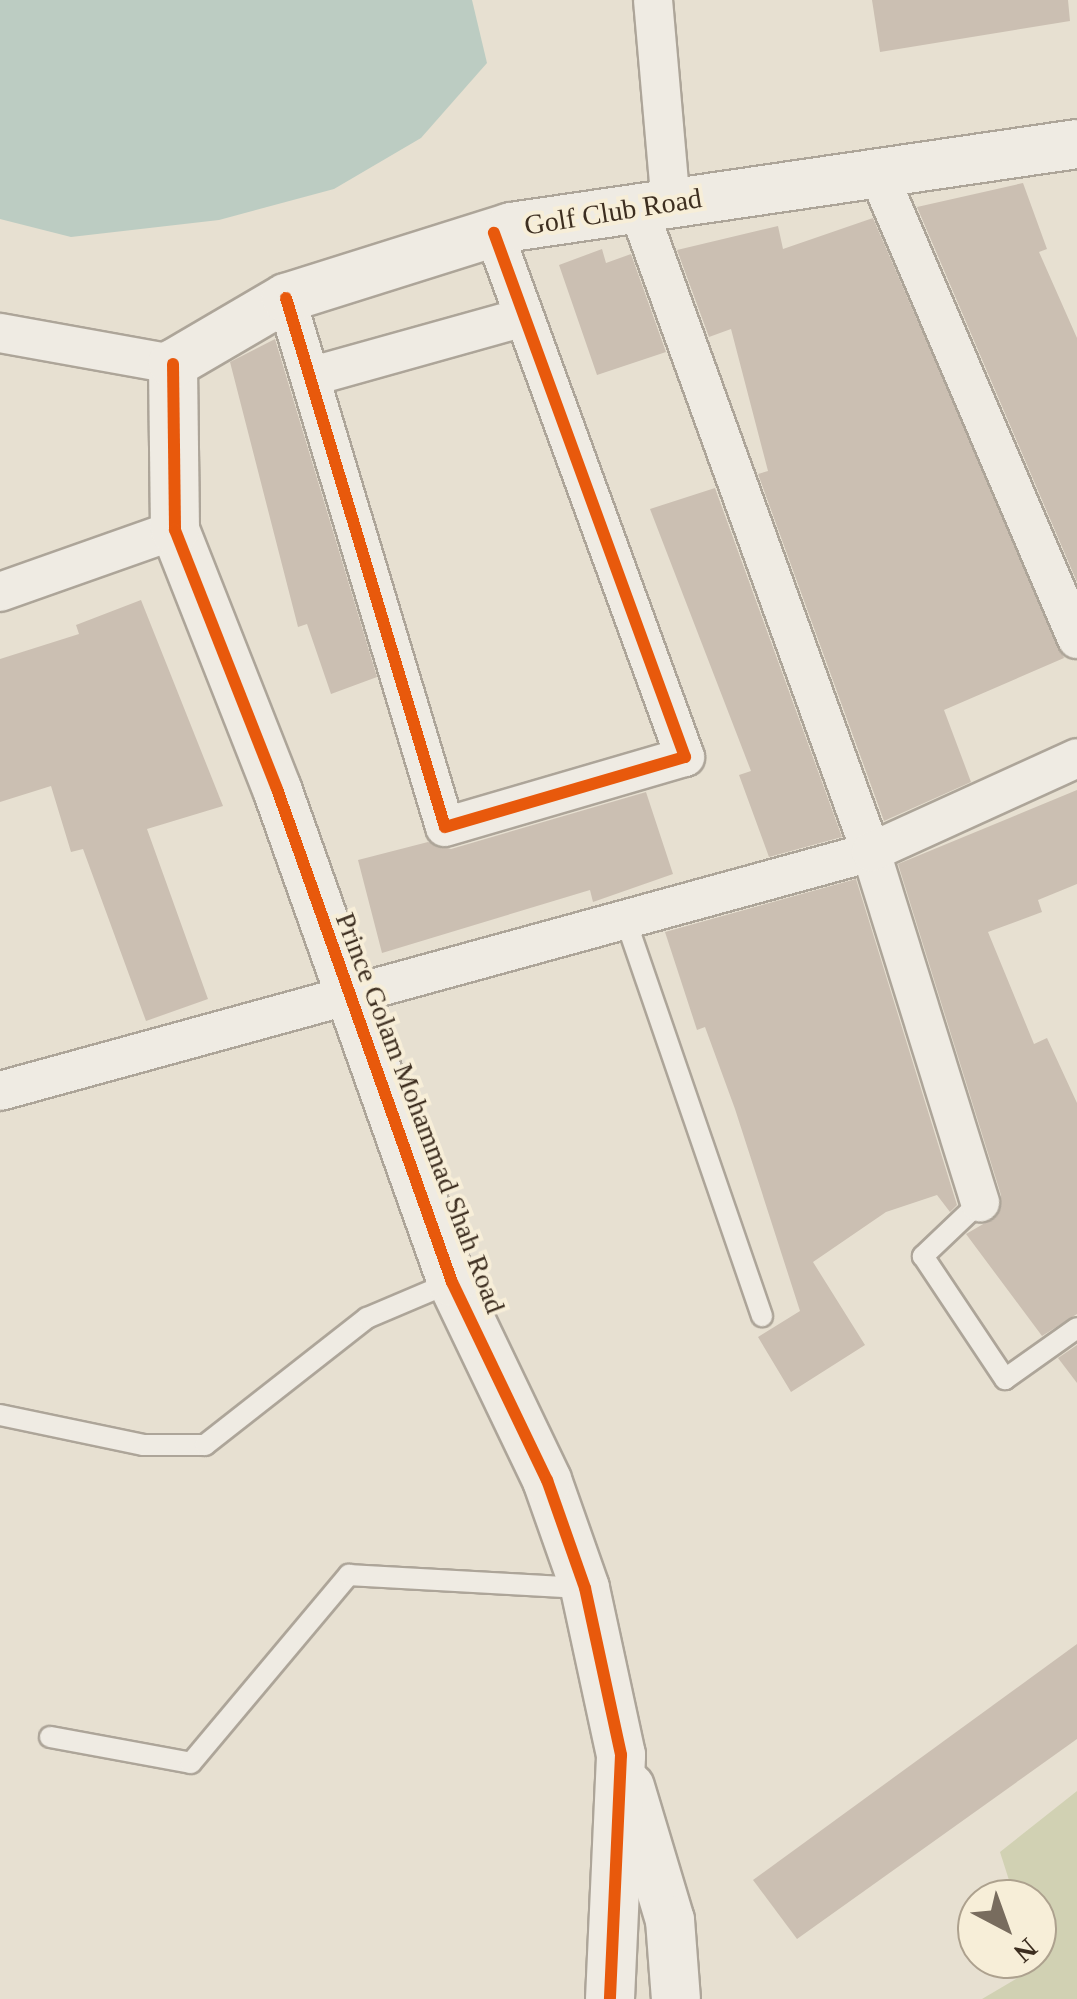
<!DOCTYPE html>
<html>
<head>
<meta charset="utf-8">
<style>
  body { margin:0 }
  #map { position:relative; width:1077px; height:1999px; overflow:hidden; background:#e7e0d1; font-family:"Times New Roman",serif }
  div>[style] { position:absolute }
  .cemetery>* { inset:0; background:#d1d1b3 }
  .water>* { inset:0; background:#bcccc2 }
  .building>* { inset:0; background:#cbbfb2 }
  .roads { filter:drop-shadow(2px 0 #ada599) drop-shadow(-2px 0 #ada599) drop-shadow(0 2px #ada599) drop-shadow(0 -2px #ada599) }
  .service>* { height:20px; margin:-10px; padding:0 10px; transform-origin:10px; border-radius:10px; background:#efebe3 }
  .minor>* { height:38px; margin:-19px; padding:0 19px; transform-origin:19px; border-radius:19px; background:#efebe3 }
  .tertiary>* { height:48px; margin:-24px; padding:0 24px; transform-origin:24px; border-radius:24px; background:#efebe3 }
  .cycleway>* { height:12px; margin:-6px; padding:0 6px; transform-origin:6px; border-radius:6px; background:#e8590c }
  span { translate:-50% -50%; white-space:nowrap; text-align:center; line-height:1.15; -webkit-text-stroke:8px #f7eed8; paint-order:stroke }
  .street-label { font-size:28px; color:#3d2e20 }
  .north { position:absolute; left:957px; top:1879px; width:100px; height:100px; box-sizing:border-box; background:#f7eed8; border:2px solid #ada18e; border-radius:50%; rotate:139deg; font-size:28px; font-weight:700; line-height:40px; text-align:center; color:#3d2e20 }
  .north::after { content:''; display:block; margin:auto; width:35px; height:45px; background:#786c5e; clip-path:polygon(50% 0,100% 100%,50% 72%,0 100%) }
</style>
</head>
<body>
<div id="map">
  <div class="cemetery">
    <div style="clip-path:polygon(1077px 1791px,1077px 1999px,982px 1999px,1036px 1967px,1037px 1899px,1015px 1899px,1000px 1852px)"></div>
  </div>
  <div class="water">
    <div style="clip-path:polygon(0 0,472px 0,487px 63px,421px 138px,334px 189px,219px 220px,71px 237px,0 219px)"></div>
  </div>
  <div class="building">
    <div style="clip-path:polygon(872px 0,1068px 0,1070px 21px,880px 52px)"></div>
    <div style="clip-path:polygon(1023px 183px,1047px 249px,1039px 252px,1077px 338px,1077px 582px,917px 207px)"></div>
    <div style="clip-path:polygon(873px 218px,1064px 658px,944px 710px,971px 782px,884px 821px,758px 474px,768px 471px,731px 329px,709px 337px,677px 250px,778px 226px,783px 249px)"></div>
    <div style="clip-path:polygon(602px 249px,606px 263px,631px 254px,666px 352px,597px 375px,559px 265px)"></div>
    <div style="clip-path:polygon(275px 339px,377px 677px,331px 694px,307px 624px,298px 627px,230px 362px)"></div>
    <div style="clip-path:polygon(715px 488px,842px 837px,769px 857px,739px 775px,751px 771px,650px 509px)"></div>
    <div style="clip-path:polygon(141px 600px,223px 806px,147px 829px,208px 999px,146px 1021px,83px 849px,71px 852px,51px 786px,0 802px,0 659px,79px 634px,76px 625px)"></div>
    <div style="clip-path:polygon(1077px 790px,1077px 884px,1038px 900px,1042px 912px,988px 932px,1034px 1044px,1047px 1038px,1077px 1103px,1077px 1314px,1042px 1336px,966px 1234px,997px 1216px,1001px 1195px,898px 864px)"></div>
    <div style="clip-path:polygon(646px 792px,673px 874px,593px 902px,590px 890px,382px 953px,358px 860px,428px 842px,451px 849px)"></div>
    <div style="clip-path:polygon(856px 879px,957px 1205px,950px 1212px,937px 1195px,886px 1212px,813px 1262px,865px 1345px,791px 1392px,758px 1337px,800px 1311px,735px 1109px,705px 1027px,697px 1030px,665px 932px)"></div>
    <div style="clip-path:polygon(1077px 1345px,1077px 1383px,1058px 1358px)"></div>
    <div style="clip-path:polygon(1077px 1644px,1077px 1739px,797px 1939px,753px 1880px)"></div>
  </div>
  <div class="roads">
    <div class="service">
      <div style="left:626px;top:921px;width:418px;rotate:71deg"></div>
      <div style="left:980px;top:1202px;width:79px;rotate:136.5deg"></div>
      <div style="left:923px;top:1256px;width:148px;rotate:56.3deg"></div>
      <div style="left:1005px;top:1379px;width:88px;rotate:-35.3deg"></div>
      <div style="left:0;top:1415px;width:146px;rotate:11.8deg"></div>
      <div style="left:143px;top:1445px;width:62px"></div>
      <div style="left:205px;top:1445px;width:206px;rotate:-38.1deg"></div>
      <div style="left:367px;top:1318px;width:92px;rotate:-23deg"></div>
      <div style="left:50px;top:1737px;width:143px;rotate:10.4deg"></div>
      <div style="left:191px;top:1763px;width:246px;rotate:-50deg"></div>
      <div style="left:349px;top:1575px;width:236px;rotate:3.2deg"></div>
    </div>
    <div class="minor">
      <div style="left:653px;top:0;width:205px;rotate:85deg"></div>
      <div style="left:877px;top:171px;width:509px;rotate:66.86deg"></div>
      <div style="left:638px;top:208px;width:685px;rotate:70.11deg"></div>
      <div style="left:871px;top:852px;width:367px;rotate:72.7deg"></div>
      <div style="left:286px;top:298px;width:552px;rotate:73.27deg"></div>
      <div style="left:445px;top:827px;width:250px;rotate:-16.3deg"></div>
      <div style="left:685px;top:757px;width:558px;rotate:-110.03deg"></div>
      <div style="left:0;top:333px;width:176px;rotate:10.2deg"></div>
      <div style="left:313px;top:376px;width:219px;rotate:-15.6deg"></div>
      <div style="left:0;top:592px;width:186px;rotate:-19.5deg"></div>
      <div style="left:0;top:1091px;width:903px;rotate:-15.34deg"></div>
      <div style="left:871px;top:852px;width:226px;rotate:-24.5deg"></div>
    </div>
    <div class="tertiary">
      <div style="left:630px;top:1787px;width:139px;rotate:73.3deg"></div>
      <div style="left:670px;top:1920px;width:79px;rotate:85.7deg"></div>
      <div style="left:610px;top:1999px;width:244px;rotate:-87.4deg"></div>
      <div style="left:621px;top:1755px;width:171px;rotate:-102.2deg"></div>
      <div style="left:585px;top:1588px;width:114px;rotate:-109.4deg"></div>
      <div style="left:547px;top:1480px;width:220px;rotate:-115.6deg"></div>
      <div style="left:452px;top:1282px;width:523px;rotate:-109.54deg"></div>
      <div style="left:277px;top:789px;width:278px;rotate:-111.5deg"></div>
      <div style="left:175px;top:530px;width:166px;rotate:-90.7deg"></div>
      <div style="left:173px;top:364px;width:131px;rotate:-30.3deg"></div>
      <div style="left:286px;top:298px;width:236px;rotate:-17.5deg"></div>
      <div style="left:511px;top:227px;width:572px;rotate:-8.34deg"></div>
    </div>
  </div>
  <div class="cycleway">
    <div style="left:286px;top:298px;width:552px;rotate:73.27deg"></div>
    <div style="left:445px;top:827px;width:250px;rotate:-16.3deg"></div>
    <div style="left:685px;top:757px;width:558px;rotate:-110.03deg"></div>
    <div style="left:173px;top:364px;width:166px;rotate:89.3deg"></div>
    <div style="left:175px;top:530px;width:278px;rotate:68.5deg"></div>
    <div style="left:277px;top:789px;width:523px;rotate:70.46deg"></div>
    <div style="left:452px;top:1282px;width:220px;rotate:64.4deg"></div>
    <div style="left:547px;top:1480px;width:114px;rotate:70.6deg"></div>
    <div style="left:585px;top:1588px;width:171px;rotate:77.8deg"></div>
    <div style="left:621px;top:1755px;width:244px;rotate:92.6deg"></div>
  </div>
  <div class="street-label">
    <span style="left:613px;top:212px;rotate:-9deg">Golf Club Road</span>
    <span style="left:420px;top:1113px;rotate:69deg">Prince Golam Mohammad Shah Road</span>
  </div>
  <div class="north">N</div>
</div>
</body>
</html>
